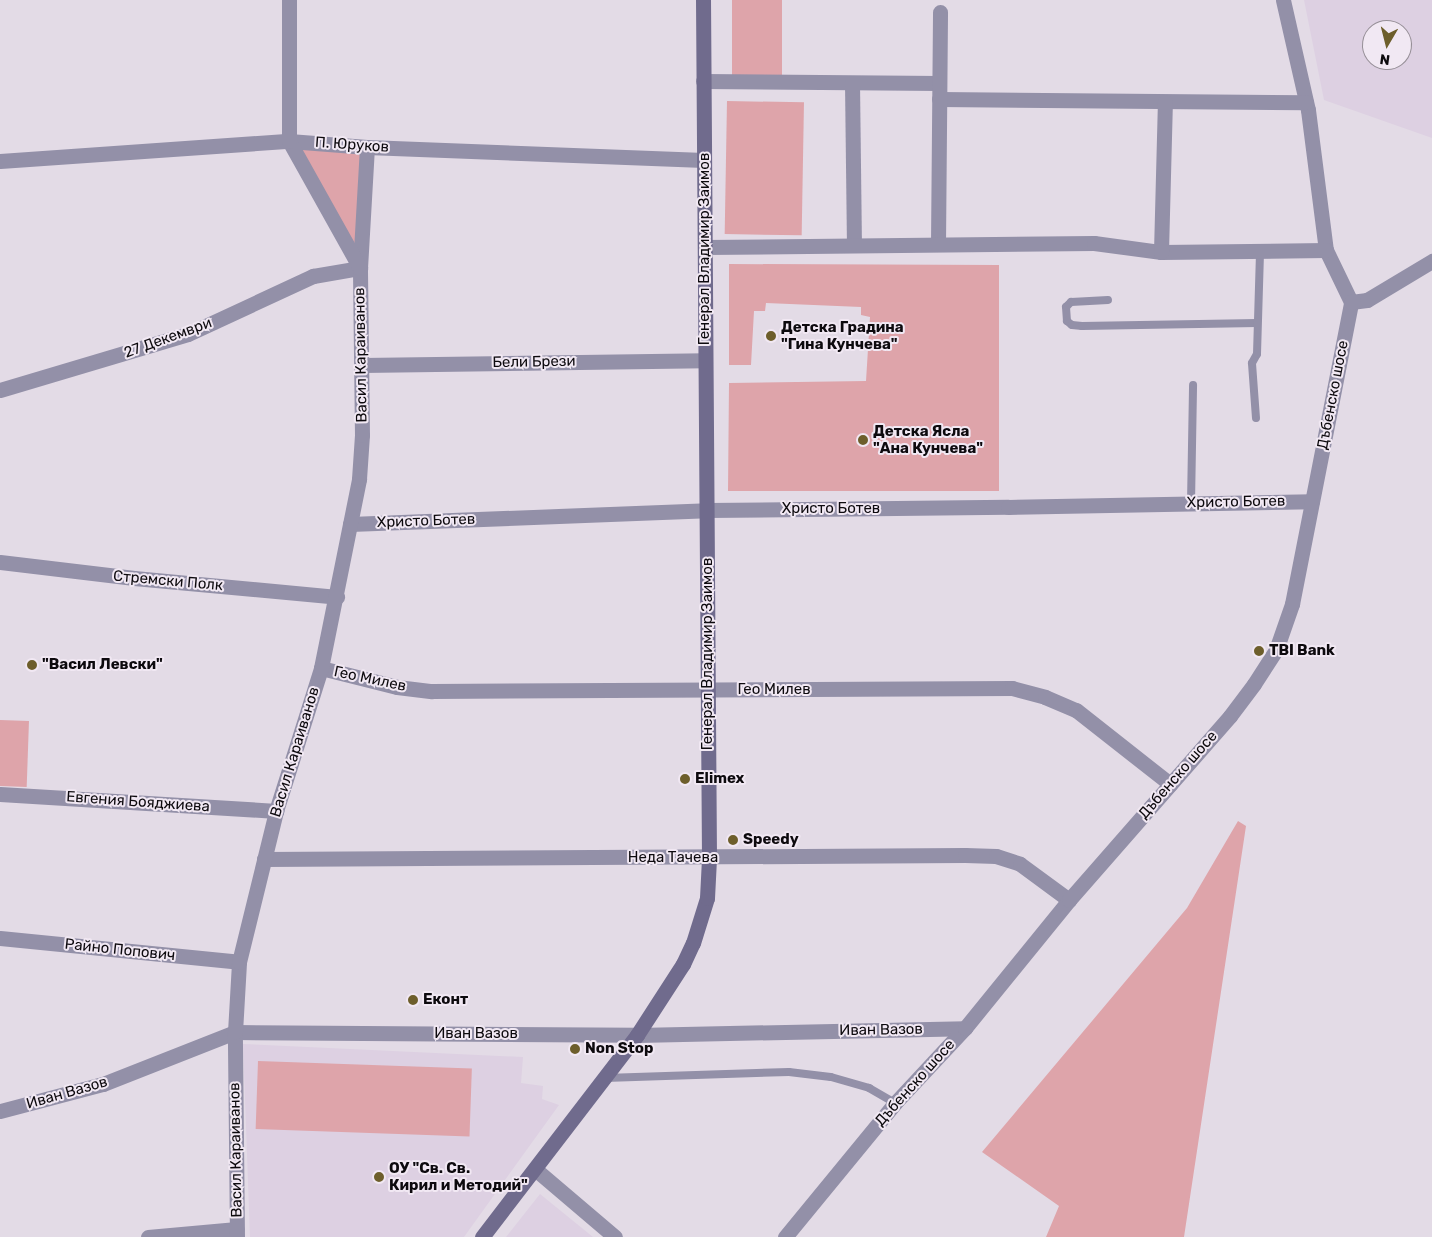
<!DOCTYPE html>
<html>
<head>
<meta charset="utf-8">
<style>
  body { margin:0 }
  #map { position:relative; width:1432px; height:1237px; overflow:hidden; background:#e3dbe6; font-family:Rubik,sans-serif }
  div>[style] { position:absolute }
  .built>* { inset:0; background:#ddd0e2 }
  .green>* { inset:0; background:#dea4aa; transform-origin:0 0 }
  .lane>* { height:8px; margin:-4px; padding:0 4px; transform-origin:4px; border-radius:4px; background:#9390a8 }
  .street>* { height:15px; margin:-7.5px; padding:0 7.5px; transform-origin:7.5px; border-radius:7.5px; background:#9390a8 }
  .secondary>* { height:15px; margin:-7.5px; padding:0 7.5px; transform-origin:7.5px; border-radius:7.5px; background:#706b8d }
  .dots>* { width:14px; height:14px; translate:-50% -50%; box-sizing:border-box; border:2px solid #f1e8f3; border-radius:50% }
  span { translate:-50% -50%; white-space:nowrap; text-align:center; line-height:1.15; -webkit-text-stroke:4px #f1e8f3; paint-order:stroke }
  .street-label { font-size:15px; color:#0d0a0e }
  .poi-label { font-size:15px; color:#0d0a0e; font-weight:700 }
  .left { translate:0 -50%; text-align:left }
  .north { position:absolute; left:1362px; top:20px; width:50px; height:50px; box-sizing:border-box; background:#f1e8f3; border:1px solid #968f97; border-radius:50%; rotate:188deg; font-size:14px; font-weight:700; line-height:20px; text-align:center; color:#0d0a0e }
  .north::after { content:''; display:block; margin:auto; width:18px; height:22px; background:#6d5e2b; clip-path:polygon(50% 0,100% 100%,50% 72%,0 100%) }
</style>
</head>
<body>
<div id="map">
  <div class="built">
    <div style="clip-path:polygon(evenodd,1304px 0,1432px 0,1432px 138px,1324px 100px,1304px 0,1372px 30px,1402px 30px,1402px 60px,1372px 60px,1372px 30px)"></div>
    <div style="clip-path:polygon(243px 1044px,523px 1057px,521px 1083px,543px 1086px,542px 1099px,559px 1105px,464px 1237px,250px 1237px)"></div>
    <div style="clip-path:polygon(540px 1194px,593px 1237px,506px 1237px)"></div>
  </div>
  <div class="green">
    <div style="left:732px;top:0;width:50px;height:76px"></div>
    <div style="left:727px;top:101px;width:77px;height:133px;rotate:1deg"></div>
    <div style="clip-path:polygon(289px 141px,367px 147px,360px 268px)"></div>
    <div style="clip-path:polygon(729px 264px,999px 265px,999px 491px,728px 491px,729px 383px,866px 381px,870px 317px,861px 315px,861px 307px,766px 303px,765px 311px,754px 311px,751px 365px,729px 365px)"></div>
    <div style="left:0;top:720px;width:29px;height:66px;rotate:2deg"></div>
    <div style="clip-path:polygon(1238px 821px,1246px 826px,1184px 1237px,1046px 1237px,1059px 1206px,982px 1152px,1187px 908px)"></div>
    <div style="left:258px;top:1061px;width:214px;height:68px;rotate:2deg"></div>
  </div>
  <div class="lane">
    <div style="left:1108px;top:300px;width:37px;rotate:177deg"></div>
    <div style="left:1071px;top:302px;width:7px;rotate:135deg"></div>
    <div style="left:1066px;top:307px;width:14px;rotate:86deg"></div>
    <div style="left:1067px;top:321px;width:6px;rotate:39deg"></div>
    <div style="left:1072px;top:325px;width:10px;rotate:6deg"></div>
    <div style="left:1082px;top:326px;width:175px;rotate:-1deg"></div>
    <div style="left:1256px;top:418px;width:55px;rotate:-94.2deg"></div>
    <div style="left:1252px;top:363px;width:10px;rotate:-61deg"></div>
    <div style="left:1257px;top:354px;width:104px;rotate:-88.3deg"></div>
    <div style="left:1191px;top:503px;width:118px;rotate:-89deg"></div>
    <div style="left:605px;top:1078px;width:184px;rotate:-1.9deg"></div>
    <div style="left:789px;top:1072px;width:42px;rotate:6.8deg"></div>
    <div style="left:831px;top:1077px;width:40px;rotate:16deg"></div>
    <div style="left:869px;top:1088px;width:30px;rotate:30deg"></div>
  </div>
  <div class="street">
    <div style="left:1283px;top:0;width:113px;rotate:77.2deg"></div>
    <div style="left:1308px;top:110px;width:141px;rotate:82.7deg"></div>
    <div style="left:1326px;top:250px;width:58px;rotate:64.3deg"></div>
    <div style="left:703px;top:81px;width:236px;rotate:0.5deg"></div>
    <div style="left:852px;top:83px;width:162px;rotate:89.3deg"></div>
    <div style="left:939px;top:99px;width:367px;rotate:0.5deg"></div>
    <div style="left:0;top:161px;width:290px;rotate:-4deg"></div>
    <div style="left:289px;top:141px;width:78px;rotate:4.4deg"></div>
    <div style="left:367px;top:147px;width:337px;rotate:2.2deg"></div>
    <div style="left:938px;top:244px;width:232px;rotate:-89.5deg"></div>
    <div style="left:705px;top:247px;width:389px;rotate:-0.6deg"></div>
    <div style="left:1094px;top:243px;width:68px;rotate:7.7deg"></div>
    <div style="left:1161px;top:252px;width:165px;rotate:-0.7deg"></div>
    <div style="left:1161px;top:252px;width:150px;rotate:-88.5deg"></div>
    <div style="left:362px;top:365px;width:343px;rotate:-0.8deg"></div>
    <div style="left:0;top:390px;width:196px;rotate:-16.6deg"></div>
    <div style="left:188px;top:334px;width:138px;rotate:-24.9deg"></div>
    <div style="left:313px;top:276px;width:48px;rotate:-9.7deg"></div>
    <div style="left:360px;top:268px;width:121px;rotate:-86.7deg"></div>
    <div style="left:350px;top:524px;width:357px;rotate:-2.2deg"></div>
    <div style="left:707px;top:510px;width:301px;rotate:-0.6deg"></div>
    <div style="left:1008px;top:507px;width:304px;rotate:-1.1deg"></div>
    <div style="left:0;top:562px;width:135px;rotate:6.8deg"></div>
    <div style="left:134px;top:578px;width:204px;rotate:5.3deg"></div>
    <div style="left:321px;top:668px;width:78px;rotate:14deg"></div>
    <div style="left:397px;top:687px;width:35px;rotate:7deg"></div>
    <div style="left:432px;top:691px;width:580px;rotate:-0.3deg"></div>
    <div style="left:1012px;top:688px;width:34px;rotate:15deg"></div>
    <div style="left:1045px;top:697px;width:34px;rotate:23deg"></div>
    <div style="left:1076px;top:710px;width:120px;rotate:38.2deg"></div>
    <div style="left:0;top:794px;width:277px;rotate:3.5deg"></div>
    <div style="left:264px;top:859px;width:701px;rotate:-0.33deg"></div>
    <div style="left:965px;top:855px;width:31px;rotate:2deg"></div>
    <div style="left:996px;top:856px;width:25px;rotate:18deg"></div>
    <div style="left:1020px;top:864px;width:61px;rotate:36.3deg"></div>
    <div style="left:0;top:938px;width:240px;rotate:5.7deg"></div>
    <div style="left:0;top:1111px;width:106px;rotate:-14.7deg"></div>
    <div style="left:103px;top:1084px;width:142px;rotate:-21.5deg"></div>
    <div style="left:235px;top:1032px;width:402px;rotate:0.4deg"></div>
    <div style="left:637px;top:1035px;width:328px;rotate:-1.2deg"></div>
    <div style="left:535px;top:1169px;width:105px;rotate:40.4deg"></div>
    <div style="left:148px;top:1237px;width:89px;rotate:-5.1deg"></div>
    <div style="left:237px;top:1237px;width:205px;rotate:-90.6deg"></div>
    <div style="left:235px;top:1032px;width:70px;rotate:-86.7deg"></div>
    <div style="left:239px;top:962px;width:155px;rotate:-76.2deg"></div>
    <div style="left:276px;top:811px;width:150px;rotate:-72.5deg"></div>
    <div style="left:321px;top:668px;width:193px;rotate:-78.6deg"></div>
    <div style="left:359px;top:479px;width:44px;rotate:-86.1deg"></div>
    <div style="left:362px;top:435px;width:167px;rotate:-90.7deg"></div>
    <div style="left:360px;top:268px;width:145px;rotate:-119.2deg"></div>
    <div style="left:289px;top:141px;width:141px;rotate:-90deg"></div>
    <div style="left:785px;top:1237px;width:173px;rotate:-50.6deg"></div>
    <div style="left:895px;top:1103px;width:103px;rotate:-47deg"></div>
    <div style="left:965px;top:1028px;width:165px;rotate:-50.9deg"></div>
    <div style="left:1069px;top:900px;width:244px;rotate:-48.8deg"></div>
    <div style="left:1230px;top:716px;width:40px;rotate:-53deg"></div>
    <div style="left:1254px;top:684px;width:40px;rotate:-57.1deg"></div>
    <div style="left:1276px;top:650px;width:49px;rotate:-70.8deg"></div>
    <div style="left:1292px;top:604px;width:308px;rotate:-78.9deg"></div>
    <div style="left:1351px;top:302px;width:16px;rotate:-7deg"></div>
    <div style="left:1367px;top:300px;width:76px;rotate:-31deg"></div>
  </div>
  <div class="secondary">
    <div style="left:482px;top:1237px;width:255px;rotate:-52.5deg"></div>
    <div style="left:637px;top:1035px;width:85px;rotate:-57.1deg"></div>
    <div style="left:683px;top:964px;width:23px;rotate:-65deg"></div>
    <div style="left:693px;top:943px;width:47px;rotate:-72.7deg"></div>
    <div style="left:707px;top:898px;width:40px;rotate:-87.1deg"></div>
    <div style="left:709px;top:858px;width:858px;rotate:-90.4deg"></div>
  </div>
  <div class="dots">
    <div style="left:771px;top:336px;background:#6d5e2b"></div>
    <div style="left:863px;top:440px;background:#6d5e2b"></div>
    <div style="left:1259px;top:651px;background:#6d5e2b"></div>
    <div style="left:32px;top:665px;background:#6d5e2b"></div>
    <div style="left:685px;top:779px;background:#6d5e2b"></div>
    <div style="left:733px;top:840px;background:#6d5e2b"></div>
    <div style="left:413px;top:1000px;background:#6d5e2b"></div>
    <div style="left:575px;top:1049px;background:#6d5e2b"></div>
    <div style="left:379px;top:1177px;background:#6d5e2b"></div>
  </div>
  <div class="street-label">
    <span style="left:352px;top:145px;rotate:4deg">П. Юруков</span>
    <span style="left:705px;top:249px;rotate:-90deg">Генерал Владимир Заимов</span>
    <span style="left:168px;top:338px;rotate:-20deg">27 Декември</span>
    <span style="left:361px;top:355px;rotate:-91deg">Васил Караиванов</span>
    <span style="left:534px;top:362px;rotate:-1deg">Бели Брези</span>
    <span style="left:1333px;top:395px;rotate:-79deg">Дъбенско шосе</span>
    <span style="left:1236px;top:502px;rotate:-1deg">Христо Ботев</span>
    <span style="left:831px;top:509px">Христо Ботев</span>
    <span style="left:426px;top:521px;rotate:-2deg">Христо Ботев</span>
    <span style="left:168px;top:581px;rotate:5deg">Стремски Полк</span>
    <span style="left:708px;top:654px;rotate:-90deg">Генерал Владимир Заимов</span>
    <span style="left:370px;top:679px;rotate:12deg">Гео Милев</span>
    <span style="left:774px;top:690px">Гео Милев</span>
    <span style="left:295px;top:752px;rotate:-73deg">Васил Караиванов</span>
    <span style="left:1178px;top:775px;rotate:-49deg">Дъбенско шосе</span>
    <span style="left:138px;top:802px;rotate:4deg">Евгения Бояджиева</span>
    <span style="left:673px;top:858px">Неда Тачева</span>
    <span style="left:120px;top:950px;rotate:6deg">Райно Попович</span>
    <span style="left:881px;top:1030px;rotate:-1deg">Иван Вазов</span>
    <span style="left:476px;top:1034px">Иван Вазов</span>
    <span style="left:915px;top:1083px;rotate:-48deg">Дъбенско шосе</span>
    <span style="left:67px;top:1093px;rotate:-16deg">Иван Вазов</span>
    <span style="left:236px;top:1150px;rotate:-91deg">Васил Караиванов</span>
  </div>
  <div class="poi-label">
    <span class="left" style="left:781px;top:336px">Детска Градина<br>"Гина Кунчева"</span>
    <span class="left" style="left:873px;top:440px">Детска Ясла<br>"Ана Кунчева"</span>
    <span class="left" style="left:1269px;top:651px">TBI Bank</span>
    <span class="left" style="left:42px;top:665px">"Васил Левски"</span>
    <span class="left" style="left:695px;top:779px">Elimex</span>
    <span class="left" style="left:743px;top:840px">Speedy</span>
    <span class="left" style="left:423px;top:1000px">Еконт</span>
    <span class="left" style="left:585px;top:1049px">Non Stop</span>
    <span class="left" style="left:389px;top:1177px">ОУ "Св. Св.<br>Кирил и Методий"</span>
  </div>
  <div class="north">N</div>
</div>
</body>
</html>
